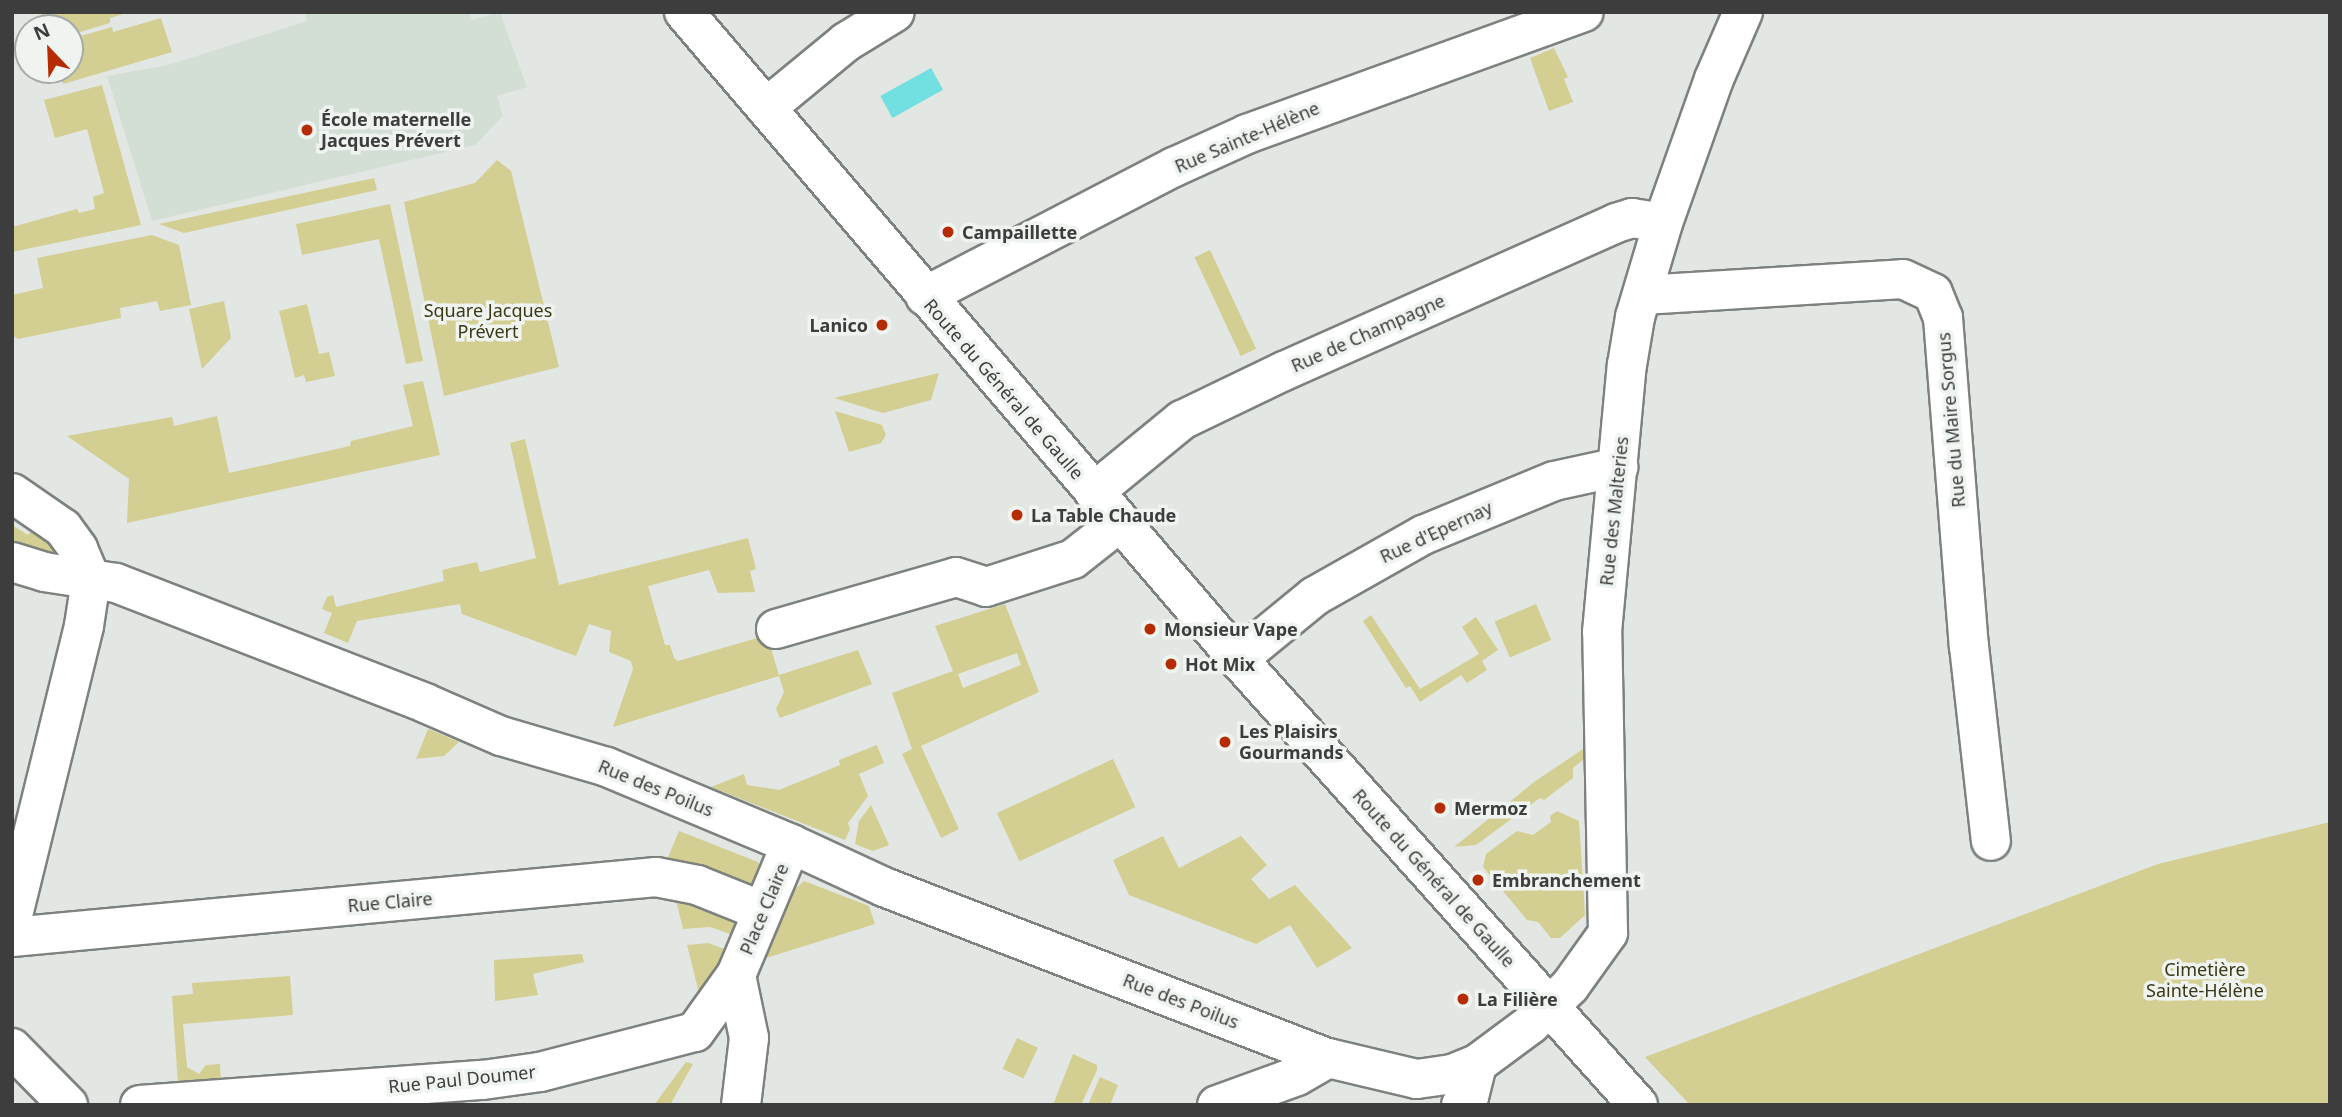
<!DOCTYPE html>
<html>
<head>
<meta charset="utf-8">
<style>
  body { margin:0 }
  #map { position:relative; width:2342px; height:1117px; overflow:hidden; background:#e2e7e3; font-family:"Noto Sans",sans-serif }
  div>[style] { position:absolute }
  .built>* { inset:0; background:#d3ded5 }
  .green>* { inset:0; background:#d3ce91; transform-origin:0 0 }
  .water>* { inset:0; background:#72dfe0; transform-origin:0 0 }
  .roads { filter:drop-shadow(2px 0 #7d827e) drop-shadow(-2px 0 #7d827e) drop-shadow(0 2px #7d827e) drop-shadow(0 -2px #7d827e) }
  .minor>* { height:38px; margin:-19px; padding:0 19px; transform-origin:19px; border-radius:19px; background:#fff }
  .secondary>* { height:38px; margin:-19px; padding:0 19px; transform-origin:19px; border-radius:19px; background:#fff }
  .dots>* { width:19px; height:19px; translate:-50% -50%; box-sizing:border-box; border:4px solid #eff4f0; border-radius:50% }
  span { translate:-50% -50%; white-space:nowrap; text-align:center; line-height:1.15; -webkit-text-stroke:7px #eff4f0; paint-order:stroke }
  .poi-label { font-size:18px; color:#3c3d3c; font-weight:700 }
  .left { translate:0 -50%; text-align:left }
  .right { translate:-100% -50%; text-align:right }
  .street-label { font-size:18px; color:#3c3d3c }
  .park-label { font-size:18px; color:#3b3816 }
  .frame { position:absolute; inset:0; border:14px solid #3c3d3c; pointer-events:none }
  .north { position:absolute; left:14px; top:14px; width:70px; height:70px; box-sizing:border-box; background:#eff4f0; border:2px solid #a7aba8; border-radius:50%; rotate:337deg; font-size:19px; font-weight:700; line-height:28px; text-align:center; color:#3c3d3c }
  .north::after { content:''; display:block; margin:auto; width:24px; height:32px; background:#b62c02; clip-path:polygon(50% 0,100% 100%,50% 72%,0 100%) }
</style>
</head>
<body>
<div id="map">
  <div class="built">
    <div style="clip-path:polygon(305px 12px,469px 12px,472px 20px,500px 12px,527px 87px,497px 96px,503px 116px,475px 145px,152px 221px,107px 76px,168px 65px,276px 31px,307px 21px)"></div>
  </div>
  <div class="green">
    <div style="clip-path:polygon(41px 12px,130px 12px,110px 18px,110px 23px,70px 35px,70px 28px,46px 28px)"></div>
    <div style="clip-path:polygon(161px 18px,172px 52px,63px 84px,59px 70px,70px 70px,70px 39px,112px 27px,113px 32px)"></div>
    <div style="clip-path:polygon(1554px 48px,1568px 77px,1564px 79px,1573px 102px,1549px 111px,1530px 58px)"></div>
    <div style="clip-path:polygon(102px 85px,141px 225px,12px 252px,12px 227px,77px 209px,79px 213px,95px 209px,93px 197px,104px 193px,87px 129px,55px 138px,44px 100px)"></div>
    <div style="clip-path:polygon(497px 160px,511px 171px,559px 367px,444px 396px,404px 202px,475px 183px)"></div>
    <div style="clip-path:polygon(374px 178px,377px 190px,184px 233px,159px 224px)"></div>
    <div style="clip-path:polygon(390px 204px,423px 361px,406px 364px,379px 239px,302px 255px,296px 224px)"></div>
    <div style="clip-path:polygon(152px 235px,179px 245px,191px 305px,160px 311px,157px 301px,120px 308px,121px 318px,18px 339px,12px 335px,12px 295px,43px 288px,37px 258px)"></div>
    <div style="left:1210px;top:250px;width:109px;height:17px;rotate:65deg"></div>
    <div style="clip-path:polygon(224px 301px,231px 338px,202px 369px,189px 309px)"></div>
    <div style="clip-path:polygon(307px 304px,319px 354px,329px 352px,335px 376px,306px 382px,304px 375px,295px 378px,279px 311px)"></div>
    <div style="clip-path:polygon(939px 373px,931px 400px,883px 413px,834px 398px)"></div>
    <div style="clip-path:polygon(423px 381px,440px 455px,127px 523px,129px 479px,67px 436px,172px 417px,174px 426px,217px 416px,229px 473px,350px 446px,351px 441px,413px 426px,403px 385px)"></div>
    <div style="clip-path:polygon(835px 411px,882px 425px,886px 435px,881px 443px,849px 452px)"></div>
    <div style="clip-path:polygon(525px 439px,559px 585px,748px 538px,756px 569px,750px 571px,755px 592px,718px 593px,709px 570px,648px 586px,665px 645px,670px 645px,674px 658px,678px 661px,767px 635px,779px 675px,858px 650px,872px 684px,780px 718px,776px 709px,784px 692px,779px 676px,613px 727px,633px 669px,631px 661px,609px 652px,611px 631px,589px 624px,576px 656px,462px 614px,460px 604px,357px 621px,348px 643px,324px 633px,332px 613px,322px 609px,327px 597px,333px 595px,336px 607px,444px 581px,442px 570px,477px 562px,480px 572px,536px 558px,510px 443px)"></div>
    <div style="clip-path:polygon(37px 523px,62px 552px,40px 552px,12px 543px,12px 525px,28px 535px)"></div>
    <div style="clip-path:polygon(evenodd,1005px 604px,1039px 692px,921px 746px,959px 829px,941px 838px,902px 754px,912px 749px,892px 693px,953px 671px,935px 626px,1005px 604px,1017px 653px,1021px 665px,963px 688px,958px 674px,1017px 653px)"></div>
    <div style="left:1536px;top:604px;width:39px;height:45px;rotate:67deg"></div>
    <div style="clip-path:polygon(1371px 615px,1420px 689px,1479px 654px,1462px 627px,1476px 617px,1498px 650px,1482px 661px,1487px 670px,1467px 683px,1461px 675px,1420px 702px,1410px 686px,1406px 688px,1363px 621px)"></div>
    <div style="clip-path:polygon(428px 729px,459px 742px,444px 756px,416px 759px)"></div>
    <div style="clip-path:polygon(877px 745px,884px 763px,859px 774px,868px 796px,848px 823px,850px 829px,845px 840px,711px 787px,744px 774px,747px 785px,779px 790px,840px 765px,839px 760px)"></div>
    <div style="clip-path:polygon(1589px 745px,1589px 755px,1573px 768px,1573px 778px,1544px 800px,1540px 798px,1476px 845px,1454px 847px,1534px 782px)"></div>
    <div style="left:1113px;top:759px;width:53px;height:128px;rotate:65deg"></div>
    <div style="clip-path:polygon(871px 805px,889px 845px,873px 851px,855px 844px,859px 821px)"></div>
    <div style="clip-path:polygon(1557px 811px,1579px 821px,1585px 915px,1560px 938px,1551px 938px,1538px 922px,1527px 920px,1483px 867px,1486px 854px,1517px 831px,1533px 835px,1551px 822px,1550px 816px)"></div>
    <div style="clip-path:polygon(2330px 822px,2330px 1105px,1690px 1105px,1645px 1057px,2158px 864px)"></div>
    <div style="clip-path:polygon(679px 831px,758px 862px,761px 870px,756px 884px,746px 891px,666px 862px)"></div>
    <div style="clip-path:polygon(1163px 836px,1179px 868px,1241px 836px,1267px 865px,1251px 879px,1269px 899px,1295px 885px,1352px 948px,1317px 968px,1290px 925px,1256px 944px,1129px 895px,1113px 860px)"></div>
    <div style="clip-path:polygon(804px 881px,869px 906px,875px 924px,766px 958px,792px 892px)"></div>
    <div style="clip-path:polygon(674px 892px,735px 918px,736px 936px,710px 927px,683px 929px)"></div>
    <div style="clip-path:polygon(708px 943px,730px 951px,701px 1001px,687px 945px)"></div>
    <div style="clip-path:polygon(582px 954px,584px 962px,533px 974px,538px 995px,495px 1001px,494px 960px)"></div>
    <div style="clip-path:polygon(290px 976px,293px 1015px,183px 1024px,187px 1067px,199px 1074px,206px 1065px,220px 1064px,221px 1082px,178px 1085px,172px 996px,193px 994px,192px 983px)"></div>
    <div style="left:1017px;top:1038px;width:23px;height:34px;rotate:25deg"></div>
    <div style="clip-path:polygon(1073px 1054px,1097px 1065px,1097px 1070px,1081px 1105px,1053px 1105px)"></div>
    <div style="clip-path:polygon(686px 1062px,693px 1064px,670px 1105px,654px 1105px)"></div>
    <div style="clip-path:polygon(1100px 1077px,1118px 1085px,1110px 1105px,1088px 1105px)"></div>
  </div>
  <div class="water">
    <div style="left:931px;top:68px;width:25px;height:58px;rotate:61deg"></div>
  </div>
  <div class="roads">
    <div class="minor">
      <div style="left:766px;top:108px;width:104px;rotate:-39.5deg"></div>
      <div style="left:846px;top:42px;width:57px;rotate:-31.5deg"></div>
      <div style="left:1643px;top:295px;width:260px;rotate:-3.5deg"></div>
      <div style="left:1903px;top:279px;width:33px;rotate:25deg"></div>
      <div style="left:1933px;top:293px;width:27px;rotate:68deg"></div>
      <div style="left:1943px;top:318px;width:329px;rotate:85.5deg"></div>
      <div style="left:1969px;top:646px;width:196px;rotate:83.6deg"></div>
      <div style="left:925px;top:296px;width:280px;rotate:-27.4deg"></div>
      <div style="left:1174px;top:167px;width:80px;rotate:-24.3deg"></div>
      <div style="left:1247px;top:134px;width:358px;rotate:-19.9deg"></div>
      <div style="left:1094px;top:492px;width:114px;rotate:-39.3deg"></div>
      <div style="left:1182px;top:420px;width:113px;rotate:-25.7deg"></div>
      <div style="left:1284px;top:371px;width:363px;rotate:-24deg"></div>
      <div style="left:1616px;top:223px;width:17px;rotate:-17deg"></div>
      <div style="left:1632px;top:218px;width:31px;rotate:9deg"></div>
      <div style="left:12px;top:493px;width:62px;rotate:34.5deg"></div>
      <div style="left:63px;top:528px;width:26px;rotate:54deg"></div>
      <div style="left:78px;top:549px;width:34px;rotate:67deg"></div>
      <div style="left:91px;top:580px;width:47px;rotate:98.7deg"></div>
      <div style="left:84px;top:626px;width:303px;rotate:103.8deg"></div>
      <div style="left:12px;top:562px;width:34px;rotate:17deg"></div>
      <div style="left:44px;top:572px;width:73px;rotate:8.7deg"></div>
      <div style="left:116px;top:583px;width:331px;rotate:21.2deg"></div>
      <div style="left:425px;top:703px;width:83px;rotate:23.5deg"></div>
      <div style="left:501px;top:736px;width:110px;rotate:16.3deg"></div>
      <div style="left:607px;top:767px;width:199px;rotate:22.7deg"></div>
      <div style="left:791px;top:844px;width:102px;rotate:24.8deg"></div>
      <div style="left:884px;top:887px;width:476px;rotate:21.1deg"></div>
      <div style="left:1328px;top:1058px;width:91px;rotate:13.3deg"></div>
      <div style="left:1417px;top:1079px;width:35px;rotate:-8deg"></div>
      <div style="left:1452px;top:1074px;width:27px;rotate:-22deg"></div>
      <div style="left:1477px;top:1064px;width:67px;rotate:-36.5deg"></div>
      <div style="left:1531px;top:1024px;width:54px;rotate:-44.3deg"></div>
      <div style="left:1570px;top:986px;width:65px;rotate:-54.4deg"></div>
      <div style="left:1608px;top:933px;width:301px;rotate:-91.1deg"></div>
      <div style="left:1602px;top:632px;width:268px;rotate:-84.7deg"></div>
      <div style="left:1627px;top:365px;width:49px;rotate:-80.5deg"></div>
      <div style="left:1635px;top:317px;width:98px;rotate:-73.4deg"></div>
      <div style="left:1663px;top:223px;width:153px;rotate:-70.5deg"></div>
      <div style="left:1714px;top:79px;width:73px;rotate:-66.6deg"></div>
      <div style="left:776px;top:629px;width:187px;rotate:-16.1deg"></div>
      <div style="left:956px;top:577px;width:32px;rotate:18deg"></div>
      <div style="left:986px;top:587px;width:91px;rotate:-17.8deg"></div>
      <div style="left:1073px;top:559px;width:60px;rotate:-38.2deg"></div>
      <div style="left:1238px;top:659px;width:99px;rotate:-39.3deg"></div>
      <div style="left:1315px;top:596px;width:124px;rotate:-29.5deg"></div>
      <div style="left:1423px;top:535px;width:142px;rotate:-22.4deg"></div>
      <div style="left:1554px;top:481px;width:66px;rotate:-12.3deg"></div>
      <div style="left:12px;top:937px;width:647px;rotate:-5.32deg"></div>
      <div style="left:656px;top:877px;width:42px;rotate:11deg"></div>
      <div style="left:697px;top:885px;width:70px;rotate:21.8deg"></div>
      <div style="left:736px;top:975px;width:64px;rotate:78.3deg"></div>
      <div style="left:749px;top:1038px;width:67px;rotate:96.8deg"></div>
      <div style="left:12px;top:1048px;width:80px;rotate:45.5deg"></div>
      <div style="left:140px;top:1105px;width:344px;rotate:-4.2deg"></div>
      <div style="left:483px;top:1080px;width:58px;rotate:-8deg"></div>
      <div style="left:540px;top:1072px;width:160px;rotate:-14.5deg"></div>
      <div style="left:695px;top:1032px;width:70px;rotate:-54.3deg"></div>
      <div style="left:736px;top:975px;width:142px;rotate:-67.2deg"></div>
      <div style="left:1217px;top:1105px;width:85px;rotate:-19.9deg"></div>
      <div style="left:1297px;top:1076px;width:36px;rotate:-30deg"></div>
      <div style="left:1461px;top:1105px;width:11px;rotate:-45deg"></div>
      <div style="left:1469px;top:1097px;width:34px;rotate:-76deg"></div>
    </div>
    <div class="secondary">
      <div style="left:684px;top:12px;width:852px;rotate:49.43deg"></div>
      <div style="left:1238px;top:659px;width:599px;rotate:48.11deg"></div>
    </div>
  </div>
  <div class="dots">
    <div style="left:307px;top:130px;background:#b62c02"></div>
    <div style="left:948px;top:232px;background:#b62c02"></div>
    <div style="left:882px;top:325px;background:#b62c02"></div>
    <div style="left:1017px;top:515px;background:#b62c02"></div>
    <div style="left:1150px;top:629px;background:#b62c02"></div>
    <div style="left:1171px;top:664px;background:#b62c02"></div>
    <div style="left:1225px;top:742px;background:#b62c02"></div>
    <div style="left:1440px;top:808px;background:#b62c02"></div>
    <div style="left:1478px;top:880px;background:#b62c02"></div>
    <div style="left:1463px;top:999px;background:#b62c02"></div>
  </div>
  <div class="poi-label">
    <span class="left" style="left:321px;top:130px">École maternelle<br>Jacques Prévert</span>
    <span class="left" style="left:962px;top:232px">Campaillette</span>
    <span class="right" style="left:868px;top:325px">Lanico</span>
    <span class="left" style="left:1031px;top:515px">La Table Chaude</span>
    <span class="left" style="left:1164px;top:629px">Monsieur Vape</span>
    <span class="left" style="left:1185px;top:664px">Hot Mix</span>
    <span class="left" style="left:1239px;top:742px">Les Plaisirs<br>Gourmands</span>
    <span class="left" style="left:1454px;top:808px">Mermoz</span>
    <span class="left" style="left:1492px;top:880px">Embranchement</span>
    <span class="left" style="left:1477px;top:999px">La Filière</span>
  </div>
  <div class="street-label">
    <span style="left:1247px;top:137px;rotate:-23deg">Rue Sainte-Hélène</span>
    <span style="left:1368px;top:333px;rotate:-24deg">Rue de Champagne</span>
    <span style="left:1004px;top:389px;rotate:49deg">Route du Général de Gaulle</span>
    <span style="left:1951px;top:420px;rotate:-95deg">Rue du Maire Sorgus</span>
    <span style="left:1614px;top:511px;rotate:-84deg">Rue des Malteries</span>
    <span style="left:1436px;top:532px;rotate:-25deg">Rue d'Epernay</span>
    <span style="left:656px;top:788px;rotate:22deg">Rue des Poilus</span>
    <span style="left:1434px;top:878px;rotate:48deg">Route du Général de Gaulle</span>
    <span style="left:390px;top:902px;rotate:-5deg">Rue Claire</span>
    <span style="left:764px;top:909px;rotate:-67deg">Place Claire</span>
    <span style="left:1181px;top:1001px;rotate:21deg">Rue des Poilus</span>
    <span style="left:462px;top:1079px;rotate:-6deg">Rue Paul Doumer</span>
  </div>
  <div class="park-label">
    <span style="left:488px;top:321px">Square Jacques<br>Prévert</span>
    <span style="left:2205px;top:980px">Cimetière<br>Sainte-Hélène</span>
  </div>
  <div class="frame"></div>
  <div class="north">N</div>
</div>
</body>
</html>
